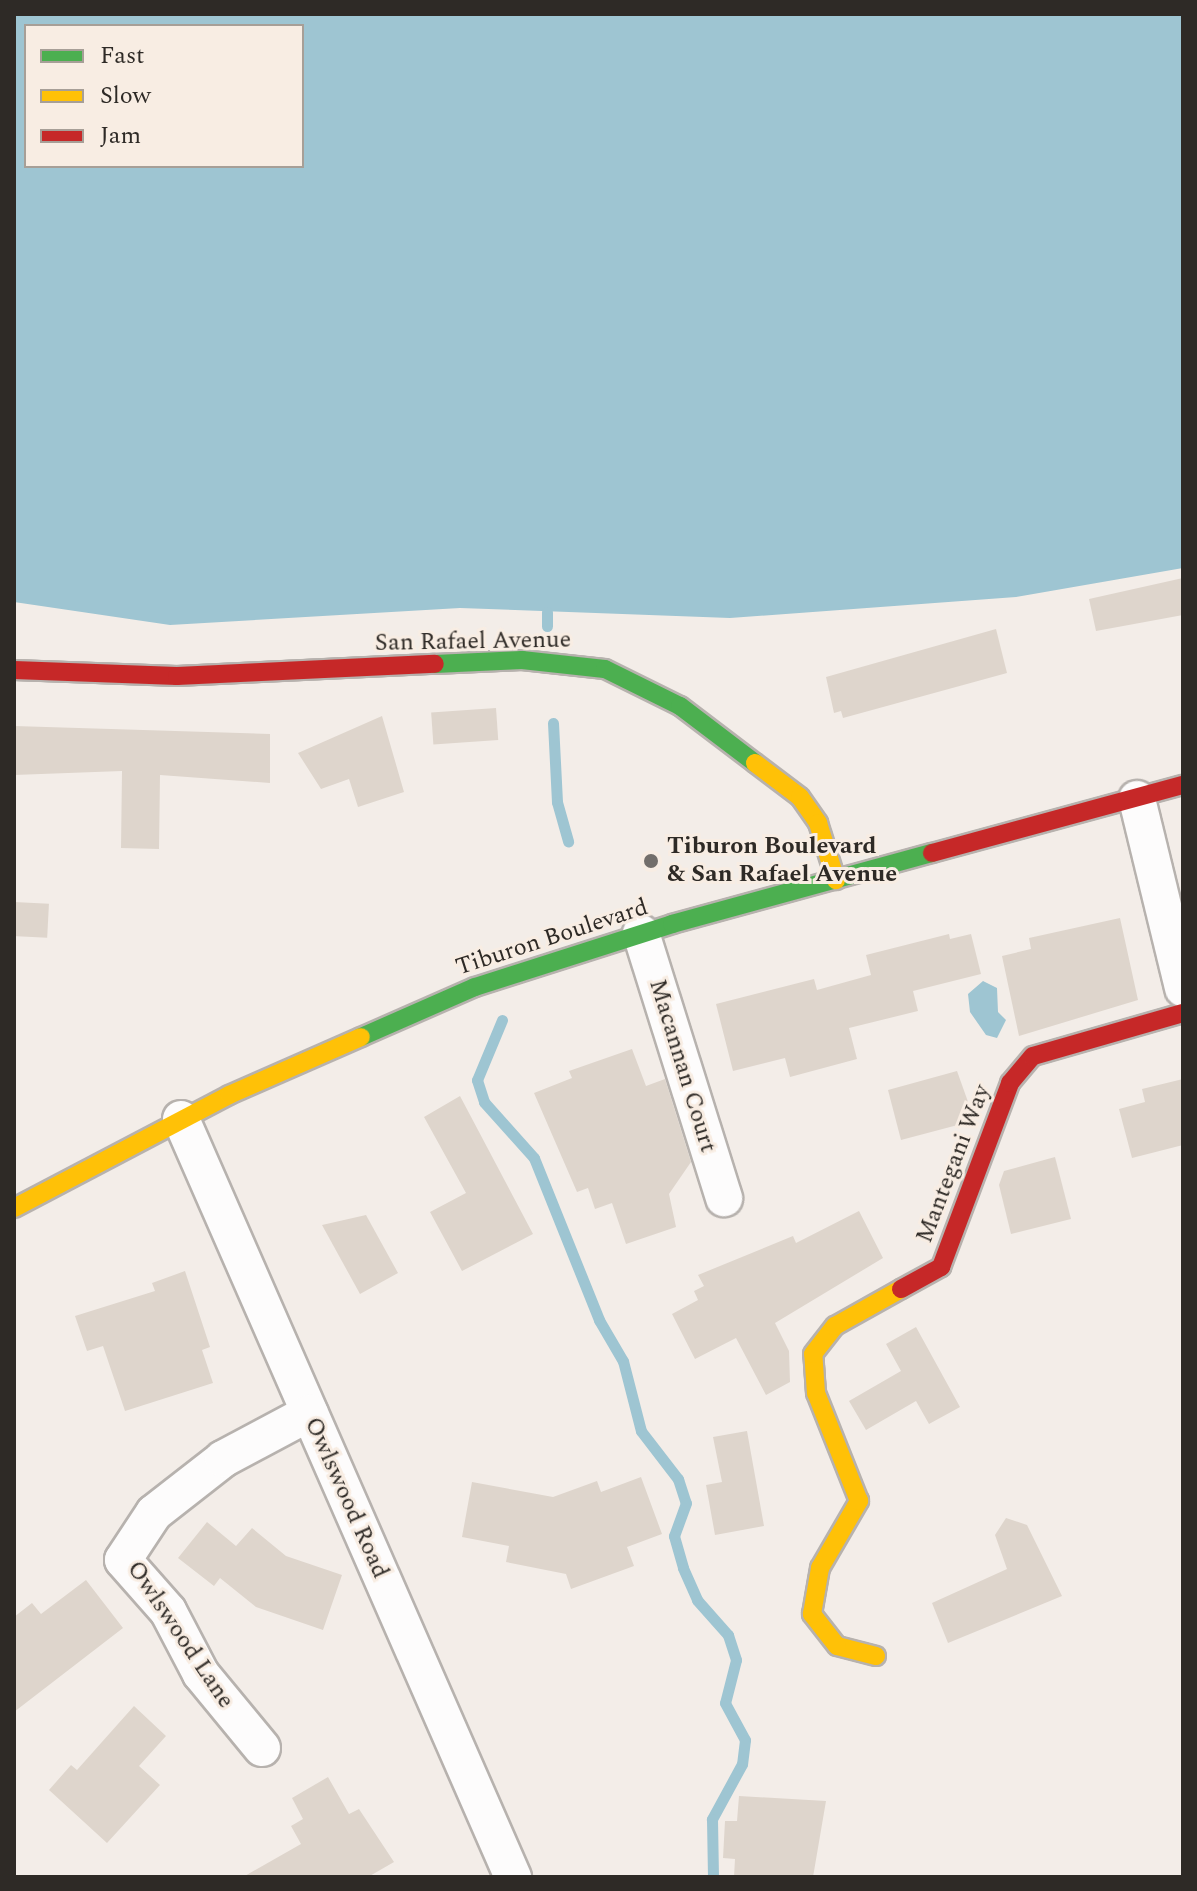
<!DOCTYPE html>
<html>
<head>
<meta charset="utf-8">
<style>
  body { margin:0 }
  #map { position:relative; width:1197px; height:1891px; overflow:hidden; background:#f3ede8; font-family:Spectral,serif }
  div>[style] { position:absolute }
  .water>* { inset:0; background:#9ec5d2 }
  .stream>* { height:11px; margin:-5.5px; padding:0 5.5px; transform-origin:5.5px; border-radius:5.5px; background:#9ec5d2 }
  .building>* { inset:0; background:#ded5cc; transform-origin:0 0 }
  .roads { filter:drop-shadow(2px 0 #b7b2ae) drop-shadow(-2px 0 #b7b2ae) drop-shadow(0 2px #b7b2ae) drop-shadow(0 -2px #b7b2ae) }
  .street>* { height:36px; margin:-18px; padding:0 18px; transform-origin:18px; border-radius:18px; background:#fdfcfc }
  .fast>* { height:18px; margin:-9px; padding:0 9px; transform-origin:9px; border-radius:9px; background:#4caf50 }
  .slow>* { height:18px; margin:-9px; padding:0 9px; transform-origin:9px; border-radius:9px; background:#ffc107 }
  .jam>* { height:18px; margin:-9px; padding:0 9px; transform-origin:9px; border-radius:9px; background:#c62828 }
  .dots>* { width:22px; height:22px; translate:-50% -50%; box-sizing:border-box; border:4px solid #f8ede3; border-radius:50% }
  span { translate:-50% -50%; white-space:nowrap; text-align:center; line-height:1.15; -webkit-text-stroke:6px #f8ede3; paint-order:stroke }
  .street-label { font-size:24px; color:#2e2a26 }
  .poi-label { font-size:24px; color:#2e2a26; font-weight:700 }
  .left { translate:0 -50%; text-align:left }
  .frame { position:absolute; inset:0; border:16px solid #2e2a26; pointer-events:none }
  .legend { position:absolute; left:24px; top:24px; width:280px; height:144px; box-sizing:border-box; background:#f8ede3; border:2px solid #a79f97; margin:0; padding:10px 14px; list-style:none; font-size:24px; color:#2e2a26 }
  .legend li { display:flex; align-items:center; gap:16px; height:40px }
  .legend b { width:40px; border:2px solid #a79f97 }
</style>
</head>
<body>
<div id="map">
  <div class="water">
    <div style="clip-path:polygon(evenodd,14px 14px,1183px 14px,1183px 568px,1016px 597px,730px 618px,460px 608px,170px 625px,14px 602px,14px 14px,26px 26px,302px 26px,302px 166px,26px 166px,26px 26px)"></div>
    <div style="clip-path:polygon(983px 981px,997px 988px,998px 1012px,1006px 1020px,997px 1038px,986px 1035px,970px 1012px,968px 994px)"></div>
  </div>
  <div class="stream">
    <div style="left:547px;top:612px;width:14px;rotate:90deg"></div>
    <div style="left:553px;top:723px;width:79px;rotate:87.1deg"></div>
    <div style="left:557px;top:802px;width:41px;rotate:74.2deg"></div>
    <div style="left:502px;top:1020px;width:65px;rotate:112.6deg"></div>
    <div style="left:477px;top:1080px;width:23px;rotate:72deg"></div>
    <div style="left:484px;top:1102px;width:75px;rotate:48.2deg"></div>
    <div style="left:534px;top:1158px;width:175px;rotate:68.1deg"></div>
    <div style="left:599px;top:1320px;width:48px;rotate:59.7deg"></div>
    <div style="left:623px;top:1361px;width:72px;rotate:75.6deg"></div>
    <div style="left:641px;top:1431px;width:61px;rotate:52.4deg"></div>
    <div style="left:678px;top:1479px;width:25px;rotate:72deg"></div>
    <div style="left:686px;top:1503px;width:35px;rotate:110deg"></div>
    <div style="left:674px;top:1536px;width:33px;rotate:74deg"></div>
    <div style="left:683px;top:1568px;width:35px;rotate:66deg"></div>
    <div style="left:697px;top:1600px;width:47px;rotate:48.5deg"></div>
    <div style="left:728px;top:1635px;width:26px;rotate:72deg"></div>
    <div style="left:736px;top:1660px;width:44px;rotate:104.3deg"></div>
    <div style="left:725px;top:1703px;width:42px;rotate:61.6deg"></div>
    <div style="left:745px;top:1740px;width:24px;rotate:97deg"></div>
    <div style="left:742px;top:1764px;width:63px;rotate:118.6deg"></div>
    <div style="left:712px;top:1819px;width:58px;rotate:89deg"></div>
  </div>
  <div class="building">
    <div style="clip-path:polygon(1183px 578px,1183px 615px,1096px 631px,1089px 599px)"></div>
    <div style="clip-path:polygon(996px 629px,1007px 673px,843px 718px,841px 711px,834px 713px,826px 677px)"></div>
    <div style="left:496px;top:708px;width:32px;height:65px;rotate:86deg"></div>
    <div style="clip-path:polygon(382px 716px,404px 792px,358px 807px,349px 779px,321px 789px,298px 753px)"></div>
    <div style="clip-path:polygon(14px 726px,270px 734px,270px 783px,160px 775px,159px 849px,121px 848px,122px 771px,14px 775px)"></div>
    <div style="left:14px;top:902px;width:35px;height:34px;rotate:3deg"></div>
    <div style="clip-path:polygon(1120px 918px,1138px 1000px,1019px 1036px,1002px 956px,1031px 949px,1029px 938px)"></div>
    <div style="clip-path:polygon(949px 934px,950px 939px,971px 934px,981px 974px,913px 991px,918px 1011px,849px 1028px,857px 1059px,790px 1077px,785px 1058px,733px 1071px,716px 1004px,814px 979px,817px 990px,871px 975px,866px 955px)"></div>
    <div style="clip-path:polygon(632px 1049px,646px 1086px,665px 1079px,691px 1162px,669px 1194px,676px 1227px,626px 1244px,612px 1203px,595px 1209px,588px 1188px,577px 1192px,534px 1093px,572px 1078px,569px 1071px)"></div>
    <div style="clip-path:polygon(957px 1071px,972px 1113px,969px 1122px,901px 1140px,888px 1090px)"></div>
    <div style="clip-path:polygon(1183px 1079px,1183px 1145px,1132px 1158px,1119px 1109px,1145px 1102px,1142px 1089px)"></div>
    <div style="clip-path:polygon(460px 1096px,533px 1234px,462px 1271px,430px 1212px,466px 1193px,424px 1117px)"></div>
    <div style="clip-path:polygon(1055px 1157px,1071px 1219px,1011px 1234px,999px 1185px,1004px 1171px)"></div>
    <div style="clip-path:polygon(859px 1211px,883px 1258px,775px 1323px,789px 1351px,790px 1382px,766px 1395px,736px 1338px,695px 1359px,672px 1314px,698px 1300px,694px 1291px,704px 1286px,698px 1275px,793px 1236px,796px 1243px)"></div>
    <div style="clip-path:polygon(366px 1215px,398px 1273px,360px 1294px,322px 1225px)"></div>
    <div style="clip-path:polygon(185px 1271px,210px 1347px,202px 1350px,213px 1383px,125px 1411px,103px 1346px,87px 1351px,75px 1316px,155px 1291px,152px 1283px)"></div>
    <div style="clip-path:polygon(916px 1327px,960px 1407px,929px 1424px,916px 1401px,866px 1430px,849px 1401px,901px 1371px,886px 1344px)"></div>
    <div style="clip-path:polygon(747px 1431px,764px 1526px,715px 1535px,706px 1485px,722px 1482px,713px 1437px)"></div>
    <div style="clip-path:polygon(641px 1477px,662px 1534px,627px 1547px,634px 1566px,571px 1589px,566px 1574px,506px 1562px,509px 1546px,462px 1537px,472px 1482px,553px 1497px,597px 1481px,601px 1492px)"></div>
    <div style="clip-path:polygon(1006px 1518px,1027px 1525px,1062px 1596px,948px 1643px,932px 1603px,1007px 1569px,995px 1535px)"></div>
    <div style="clip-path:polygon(207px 1522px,236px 1546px,252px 1528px,286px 1556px,342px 1575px,323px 1630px,256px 1607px,220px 1578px,214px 1586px,178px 1558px)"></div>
    <div style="clip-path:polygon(86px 1580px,123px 1628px,14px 1712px,14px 1617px,32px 1603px,41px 1614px)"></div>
    <div style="clip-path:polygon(134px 1706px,166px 1736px,139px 1766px,160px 1785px,107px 1843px,49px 1790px,71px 1765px,77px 1770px)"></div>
    <div style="clip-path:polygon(328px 1777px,349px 1814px,359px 1809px,394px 1862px,368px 1877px,243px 1877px,301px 1844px,291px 1826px,303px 1819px,292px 1798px)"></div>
    <div style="clip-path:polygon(739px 1796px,826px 1801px,813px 1877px,734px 1877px,735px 1859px,723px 1858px,725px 1821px,737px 1821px)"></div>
  </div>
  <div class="roads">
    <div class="street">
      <div style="left:1137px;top:799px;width:195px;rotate:76.3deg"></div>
      <div style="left:641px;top:933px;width:278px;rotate:72.6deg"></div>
      <div style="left:181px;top:1119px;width:828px;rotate:66.35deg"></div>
      <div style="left:262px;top:1748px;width:96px;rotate:-129.5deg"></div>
      <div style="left:201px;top:1674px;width:71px;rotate:-117.6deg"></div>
      <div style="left:168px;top:1611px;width:68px;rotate:-131.4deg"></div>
      <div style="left:123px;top:1560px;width:56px;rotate:-56.6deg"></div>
      <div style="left:154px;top:1513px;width:88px;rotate:-38deg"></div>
      <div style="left:223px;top:1459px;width:98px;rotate:-28.1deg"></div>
    </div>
    <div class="fast">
      <div style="left:435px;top:664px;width:87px;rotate:-2.6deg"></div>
      <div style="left:522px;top:660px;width:83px;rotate:6.2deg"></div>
      <div style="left:605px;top:669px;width:84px;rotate:26.3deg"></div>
      <div style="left:680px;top:706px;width:94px;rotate:37.2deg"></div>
      <div style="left:361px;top:1037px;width:124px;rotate:-23.7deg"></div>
      <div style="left:475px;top:987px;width:207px;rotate:-17.7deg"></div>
      <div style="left:672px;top:924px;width:270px;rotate:-15.3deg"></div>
    </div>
    <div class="slow">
      <div style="left:755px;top:763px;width:56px;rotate:37.1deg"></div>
      <div style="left:800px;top:797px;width:32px;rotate:55deg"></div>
      <div style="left:818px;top:823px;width:60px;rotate:72.5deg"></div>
      <div style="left:14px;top:1208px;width:243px;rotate:-27.7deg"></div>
      <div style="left:229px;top:1095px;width:144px;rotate:-23.7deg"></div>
      <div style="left:876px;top:1656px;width:40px;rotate:-165.6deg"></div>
      <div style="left:837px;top:1646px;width:41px;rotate:-128deg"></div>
      <div style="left:812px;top:1614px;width:47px;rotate:-80.1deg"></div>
      <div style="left:820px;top:1568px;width:78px;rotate:-59.8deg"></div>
      <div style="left:859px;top:1501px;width:116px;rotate:-111.7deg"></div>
      <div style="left:816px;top:1393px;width:39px;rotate:-94deg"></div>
      <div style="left:813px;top:1354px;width:36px;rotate:-52deg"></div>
      <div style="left:835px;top:1326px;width:76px;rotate:-29.3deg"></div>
    </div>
    <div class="jam">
      <div style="left:14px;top:670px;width:163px;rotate:2.1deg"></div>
      <div style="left:177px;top:676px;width:258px;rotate:-2.7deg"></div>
      <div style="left:932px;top:853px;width:260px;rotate:-15.2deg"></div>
      <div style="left:901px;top:1289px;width:46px;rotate:-28.8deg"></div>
      <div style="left:941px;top:1267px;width:197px;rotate:-69.4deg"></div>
      <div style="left:1010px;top:1083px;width:35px;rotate:-50deg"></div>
      <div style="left:1033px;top:1056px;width:156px;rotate:-16deg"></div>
    </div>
  </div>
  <div class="dots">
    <div style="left:651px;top:861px;background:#736e6a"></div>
  </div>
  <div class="street-label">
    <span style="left:473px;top:642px;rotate:-1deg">San Rafael Avenue</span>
    <span style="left:552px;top:938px;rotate:-18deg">Tiburon Boulevard</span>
    <span style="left:682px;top:1066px;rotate:73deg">Macannan Court</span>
    <span style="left:954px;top:1164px;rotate:-69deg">Mantegani Way</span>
    <span style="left:346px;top:1498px;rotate:66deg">Owlswood Road</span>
    <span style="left:180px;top:1635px;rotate:56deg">Owlswood Lane</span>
  </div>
  <div class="poi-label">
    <span class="left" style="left:667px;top:861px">Tiburon Boulevard<br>&amp; San Rafael Avenue</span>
  </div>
  <div class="frame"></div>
  <ul class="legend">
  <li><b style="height:10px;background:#4caf50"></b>Fast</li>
  <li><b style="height:10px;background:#ffc107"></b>Slow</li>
  <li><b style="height:10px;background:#c62828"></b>Jam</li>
  </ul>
</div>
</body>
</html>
